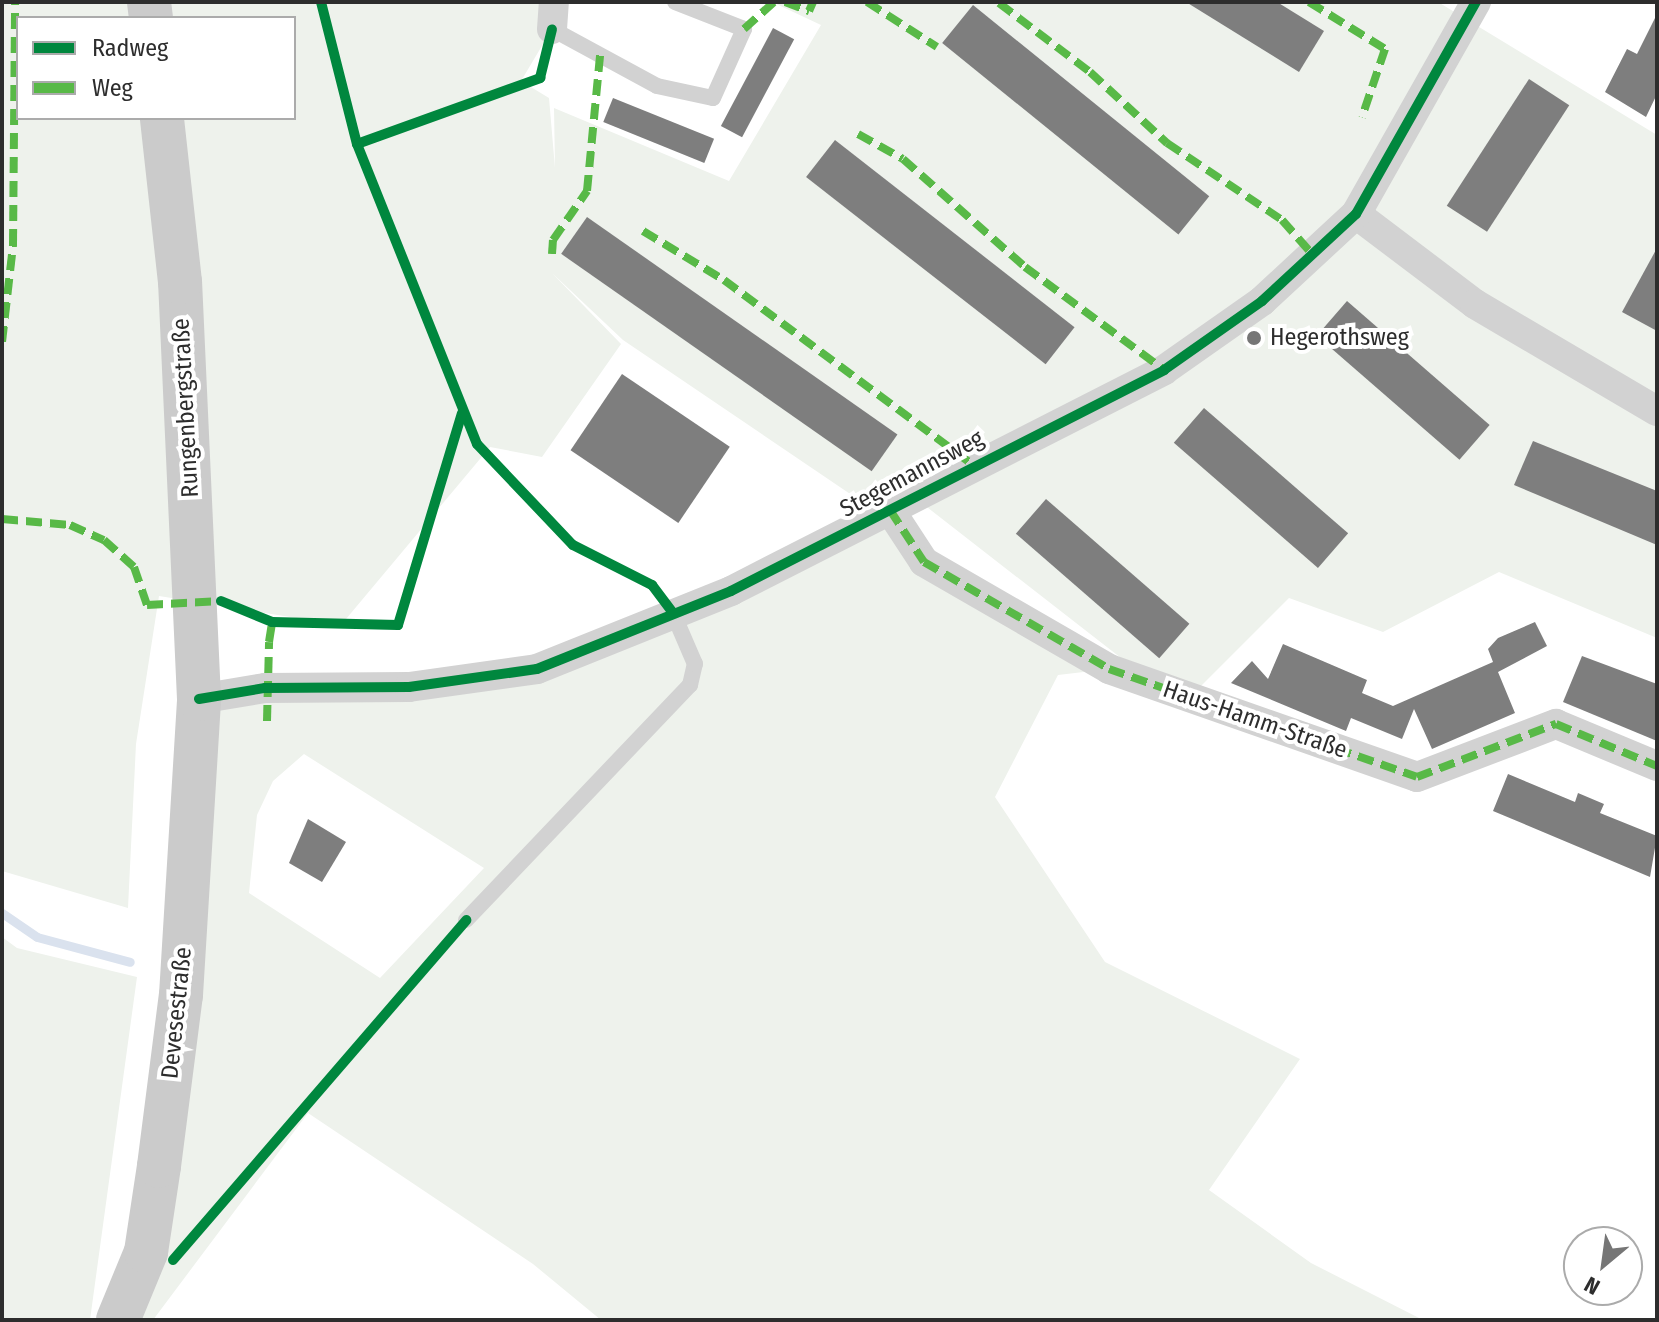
<!DOCTYPE html>
<html>
<head>
<meta charset="utf-8">
<style>
  body { margin:0 }
  #map { position:relative; width:1659px; height:1322px; overflow:hidden; background:#fff; font-family:"Fira Sans Condensed",sans-serif }
  div>[style] { position:absolute }
  .green>* { inset:0; background:#eef2ec }
  .stream>* { height:9px; margin:-4.5px; padding:0 4.5px; transform-origin:4.5px; border-radius:4.5px; background:#dae2ee }
  .building>* { inset:0; background:#7e7e7e; transform-origin:0 0 }
  .lane>* { height:16px; margin:-8px; padding:0 8px; transform-origin:8px; border-radius:8px; background:#d2d2d2 }
  .street>* { height:30px; margin:-15px; padding:0 15px; transform-origin:15px; border-radius:15px; background:#d2d2d2 }
  .secondary>* { height:44px; margin:-22px; padding:0 22px; transform-origin:22px; border-radius:22px; background:#cbcbcb }
  .quiet>* { height:8px; margin-top:-4px; transform-origin:0; background:repeating-linear-gradient(90deg,#58b947 0 16px,transparent 0 24px) }
  .cycleway>* { height:10px; margin:-5px; padding:0 5px; transform-origin:5px; border-radius:5px; background:#00873e }
  .dots>* { width:22px; height:22px; translate:-50% -50%; box-sizing:border-box; border:4px solid #fff; border-radius:50% }
  span { translate:-50% -50%; white-space:nowrap; text-align:center; line-height:1.15; -webkit-text-stroke:8px #fff; paint-order:stroke }
  .poi-label { font-size:24px; color:#2d2d2d }
  .left { translate:0 -50%; text-align:left }
  .street-label { font-size:24px; color:#2d2d2d }
  .frame { position:absolute; inset:0; border:4px solid #2d2d2d; pointer-events:none }
  .legend { position:absolute; left:16px; top:16px; width:280px; height:104px; box-sizing:border-box; background:#fff; border:2px solid #ababab; margin:0; padding:10px 14px; list-style:none; font-size:24px; color:#2d2d2d }
  .legend li { display:flex; align-items:center; gap:16px; height:40px }
  .legend b { width:40px; border:2px solid #ababab }
  .north { position:absolute; left:1563px; top:1226px; width:80px; height:80px; box-sizing:border-box; background:#fff; border:2px solid #ababab; border-radius:50%; rotate:209deg; font-size:22px; font-weight:700; line-height:32px; text-align:center; color:#2d2d2d }
  .north::after { content:''; display:block; margin:auto; width:28px; height:36px; background:#767676; clip-path:polygon(50% 0,100% 100%,50% 72%,0 100%) }
</style>
</head>
<body>
<div id="map">
  <div class="green">
    <div style="clip-path:polygon(evenodd,2px 2px,554px 2px,552px 29px,521px 81px,549px 98px,555px 168px,554px 108px,729px 181px,821px 25px,772px 2px,1438px 2px,1657px 135px,1657px 638px,1499px 572px,1383px 632px,1289px 598px,1199px 688px,1130px 665px,887px 476px,862px 502px,623px 340px,552px 273px,621px 344px,542px 457px,490px 447px,341px 625px,159px 596px,136px 744px,128px 908px,2px 871px,2px 2px,18px 18px,294px 18px,294px 118px,18px 118px,18px 18px)"></div>
    <div style="clip-path:polygon(evenodd,890px 510px,924px 562px,1109px 669px,1058px 675px,995px 797px,1105px 962px,1300px 1059px,1209px 1190px,1311px 1263px,1423px 1320px,601px 1320px,533px 1264px,308px 1113px,153px 1320px,126px 1320px,199px 699px,537px 669px,890px 510px,304px 754px,484px 868px,380px 978px,249px 893px,257px 815px,273px 781px,304px 754px)"></div>
    <div style="clip-path:polygon(2px 937px,17px 948px,137px 977px,90px 1320px,2px 1320px)"></div>
  </div>
  <div class="stream">
    <div style="left:2px;top:913px;width:42px;rotate:34.4deg"></div>
    <div style="left:37px;top:937px;width:96px;rotate:15deg"></div>
  </div>
  <div class="building">
    <div style="clip-path:polygon(1186px 2px,1277px 2px,1324px 31px,1299px 72px)"></div>
    <div style="left:973px;top:5px;width:304px;height:49px;rotate:39deg"></div>
    <div style="clip-path:polygon(1657px 14px,1657px 94px,1646px 117px,1605px 92px,1627px 49px,1637px 54px)"></div>
    <div style="left:773px;top:28px;width:24px;height:111px;rotate:28deg"></div>
    <div style="left:1529px;top:79px;width:48px;height:151px;rotate:33deg"></div>
    <div style="left:613px;top:98px;width:109px;height:26px;rotate:22deg"></div>
    <div style="left:835px;top:140px;width:304px;height:47px;rotate:38deg"></div>
    <div style="left:587px;top:217px;width:379px;height:45px;rotate:35deg"></div>
    <div style="clip-path:polygon(1657px 248px,1657px 331px,1622px 312px)"></div>
    <div style="left:1347px;top:301px;width:189px;height:46px;rotate:41deg"></div>
    <div style="left:622px;top:374px;width:130px;height:92px;rotate:34deg"></div>
    <div style="left:1204px;top:408px;width:191px;height:46px;rotate:41deg"></div>
    <div style="clip-path:polygon(1533px 441px,1657px 491px,1657px 545px,1514px 485px)"></div>
    <div style="left:1046px;top:499px;width:190px;height:46px;rotate:41deg"></div>
    <div style="clip-path:polygon(1535px 622px,1547px 646px,1498px 672px,1515px 713px,1432px 749px,1414px 709px,1402px 739px,1351px 718px,1346px 731px,1231px 683px,1252px 661px,1268px 679px,1283px 644px,1367px 680px,1362px 693px,1393px 706px,1493px 662px,1488px 649px,1498px 638px)"></div>
    <div style="clip-path:polygon(1582px 656px,1657px 684px,1657px 741px,1563px 702px)"></div>
    <div style="clip-path:polygon(1508px 774px,1575px 802px,1578px 793px,1604px 804px,1600px 813px,1657px 836px,1650px 877px,1493px 811px)"></div>
    <div style="clip-path:polygon(308px 819px,346px 842px,322px 882px,289px 863px)"></div>
  </div>
  <div class="lane">
    <div style="left:552px;top:29px;width:119px;rotate:28.5deg"></div>
    <div style="left:657px;top:86px;width:57px;rotate:12.1deg"></div>
    <div style="left:713px;top:98px;width:76px;rotate:-65.8deg"></div>
    <div style="left:744px;top:29px;width:74px;rotate:-158.6deg"></div>
    <div style="left:466px;top:920px;width:325px;rotate:-46.4deg"></div>
    <div style="left:690px;top:685px;width:22px;rotate:-77deg"></div>
    <div style="left:695px;top:664px;width:56px;rotate:-113.3deg"></div>
  </div>
  <div class="street">
    <div style="left:552px;top:29px;width:27px;rotate:-86deg"></div>
    <div style="left:1356px;top:214px;width:149px;rotate:37.1deg"></div>
    <div style="left:1475px;top:304px;width:211px;rotate:30.5deg"></div>
    <div style="left:890px;top:510px;width:62px;rotate:56.8deg"></div>
    <div style="left:924px;top:562px;width:214px;rotate:30deg"></div>
    <div style="left:1109px;top:669px;width:326px;rotate:19.3deg"></div>
    <div style="left:1417px;top:777px;width:149px;rotate:-20.9deg"></div>
    <div style="left:1556px;top:724px;width:109px;rotate:22.6deg"></div>
    <div style="left:199px;top:699px;width:67px;rotate:-9.5deg"></div>
    <div style="left:265px;top:688px;width:144px;rotate:-0.4deg"></div>
    <div style="left:409px;top:687px;width:129px;rotate:-8deg"></div>
    <div style="left:537px;top:669px;width:209px;rotate:-21.9deg"></div>
    <div style="left:731px;top:591px;width:486px;rotate:-27deg"></div>
    <div style="left:1164px;top:370px;width:120px;rotate:-35.1deg"></div>
    <div style="left:1262px;top:301px;width:128px;rotate:-42.8deg"></div>
    <div style="left:1356px;top:214px;width:244px;rotate:-60.5deg"></div>
  </div>
  <div class="secondary">
    <div style="left:149px;top:2px;width:16px;rotate:83deg"></div>
    <div style="left:118px;top:1320px;width:74px;rotate:-67.6deg"></div>
    <div style="left:146px;top:1252px;width:87px;rotate:-81.4deg"></div>
    <div style="left:159px;top:1166px;width:172px;rotate:-82.7deg"></div>
    <div style="left:181px;top:995px;width:297px;rotate:-86.5deg"></div>
    <div style="left:199px;top:699px;width:417px;rotate:-92.6deg"></div>
    <div style="left:180px;top:282px;width:165px;rotate:-96.3deg"></div>
  </div>
  <div class="quiet">
    <div style="left:785px;top:2px;width:26px;rotate:21deg"></div>
    <div style="left:809px;top:11px;width:10px;rotate:-66deg"></div>
    <div style="left:867px;top:2px;width:83px;rotate:32.7deg"></div>
    <div style="left:1309px;top:2px;width:89px;rotate:31.7deg"></div>
    <div style="left:1385px;top:49px;width:72px;rotate:108.7deg"></div>
    <div style="left:999px;top:3px;width:114px;rotate:37.2deg"></div>
    <div style="left:1090px;top:72px;width:105px;rotate:42.7deg"></div>
    <div style="left:1167px;top:143px;width:138px;rotate:33.8deg"></div>
    <div style="left:1282px;top:220px;width:47px;rotate:48.5deg"></div>
    <div style="left:744px;top:29px;width:40px;rotate:-42deg"></div>
    <div style="left:858px;top:134px;width:51px;rotate:29.1deg"></div>
    <div style="left:903px;top:159px;width:163px;rotate:41.5deg"></div>
    <div style="left:1025px;top:267px;width:173px;rotate:36.5deg"></div>
    <div style="left:643px;top:231px;width:95px;rotate:31.2deg"></div>
    <div style="left:724px;top:280px;width:309px;rotate:36.6deg"></div>
    <div style="left:552px;top:254px;width:14px;rotate:-86deg"></div>
    <div style="left:553px;top:240px;width:60px;rotate:-55.2deg"></div>
    <div style="left:587px;top:191px;width:137px;rotate:-84.5deg"></div>
    <div style="left:2px;top:342px;width:98px;rotate:-83.5deg"></div>
    <div style="left:13px;top:245px;width:243px;rotate:-89.5deg"></div>
    <div style="left:890px;top:510px;width:62px;rotate:56.8deg"></div>
    <div style="left:924px;top:562px;width:214px;rotate:30deg"></div>
    <div style="left:1109px;top:669px;width:326px;rotate:19.3deg"></div>
    <div style="left:1417px;top:777px;width:149px;rotate:-20.9deg"></div>
    <div style="left:1556px;top:724px;width:109px;rotate:22.6deg"></div>
    <div style="left:2px;top:519px;width:68px;rotate:5deg"></div>
    <div style="left:70px;top:525px;width:37px;rotate:24deg"></div>
    <div style="left:104px;top:540px;width:40px;rotate:42deg"></div>
    <div style="left:134px;top:567px;width:40px;rotate:71.1deg"></div>
    <div style="left:147px;top:605px;width:74px;rotate:-3.1deg"></div>
    <div style="left:267px;top:721px;width:79px;rotate:-88.5deg"></div>
    <div style="left:269px;top:642px;width:20px;rotate:-81deg"></div>
    <div style="left:272px;top:622px;width:8px"></div>
  </div>
  <div class="cycleway">
    <div style="left:321px;top:2px;width:146px;rotate:75.8deg"></div>
    <div style="left:357px;top:144px;width:323px;rotate:68.2deg"></div>
    <div style="left:477px;top:444px;width:139px;rotate:46.5deg"></div>
    <div style="left:573px;top:545px;width:89px;rotate:26.9deg"></div>
    <div style="left:652px;top:585px;width:35px;rotate:53deg"></div>
    <div style="left:357px;top:144px;width:195px;rotate:-19.8deg"></div>
    <div style="left:540px;top:78px;width:50px;rotate:-76.2deg"></div>
    <div style="left:221px;top:601px;width:55px;rotate:22.4deg"></div>
    <div style="left:272px;top:622px;width:126px;rotate:1.4deg"></div>
    <div style="left:398px;top:625px;width:221px;rotate:-73.2deg"></div>
    <div style="left:199px;top:699px;width:67px;rotate:-9.5deg"></div>
    <div style="left:265px;top:688px;width:144px;rotate:-0.4deg"></div>
    <div style="left:409px;top:687px;width:129px;rotate:-8deg"></div>
    <div style="left:537px;top:669px;width:209px;rotate:-21.9deg"></div>
    <div style="left:731px;top:591px;width:486px;rotate:-27deg"></div>
    <div style="left:1164px;top:370px;width:120px;rotate:-35.1deg"></div>
    <div style="left:1262px;top:301px;width:128px;rotate:-42.8deg"></div>
    <div style="left:1356px;top:214px;width:244px;rotate:-60.5deg"></div>
    <div style="left:173px;top:1260px;width:449px;rotate:-49.2deg"></div>
  </div>
  <div class="dots">
    <div style="left:1254px;top:338px;background:#767676"></div>
  </div>
  <div class="poi-label">
    <span class="left" style="left:1270px;top:338px">Hegerothsweg</span>
  </div>
  <div class="street-label">
    <span style="left:186px;top:408px;rotate:-93deg">Rungenbergstraße</span>
    <span style="left:912px;top:474px;rotate:-28deg">Stegemannsweg</span>
    <span style="left:1255px;top:720px;rotate:19deg">Haus-Hamm-Straße</span>
    <span style="left:177px;top:1013px;rotate:-84deg">Devesestraße</span>
  </div>
  <div class="frame"></div>
  <ul class="legend">
  <li><b style="height:10px;background:#00873e"></b>Radweg</li>
  <li><b style="height:10px;background:#58b947"></b>Weg</li>
  </ul>
  <div class="north">N</div>
</div>
</body>
</html>
